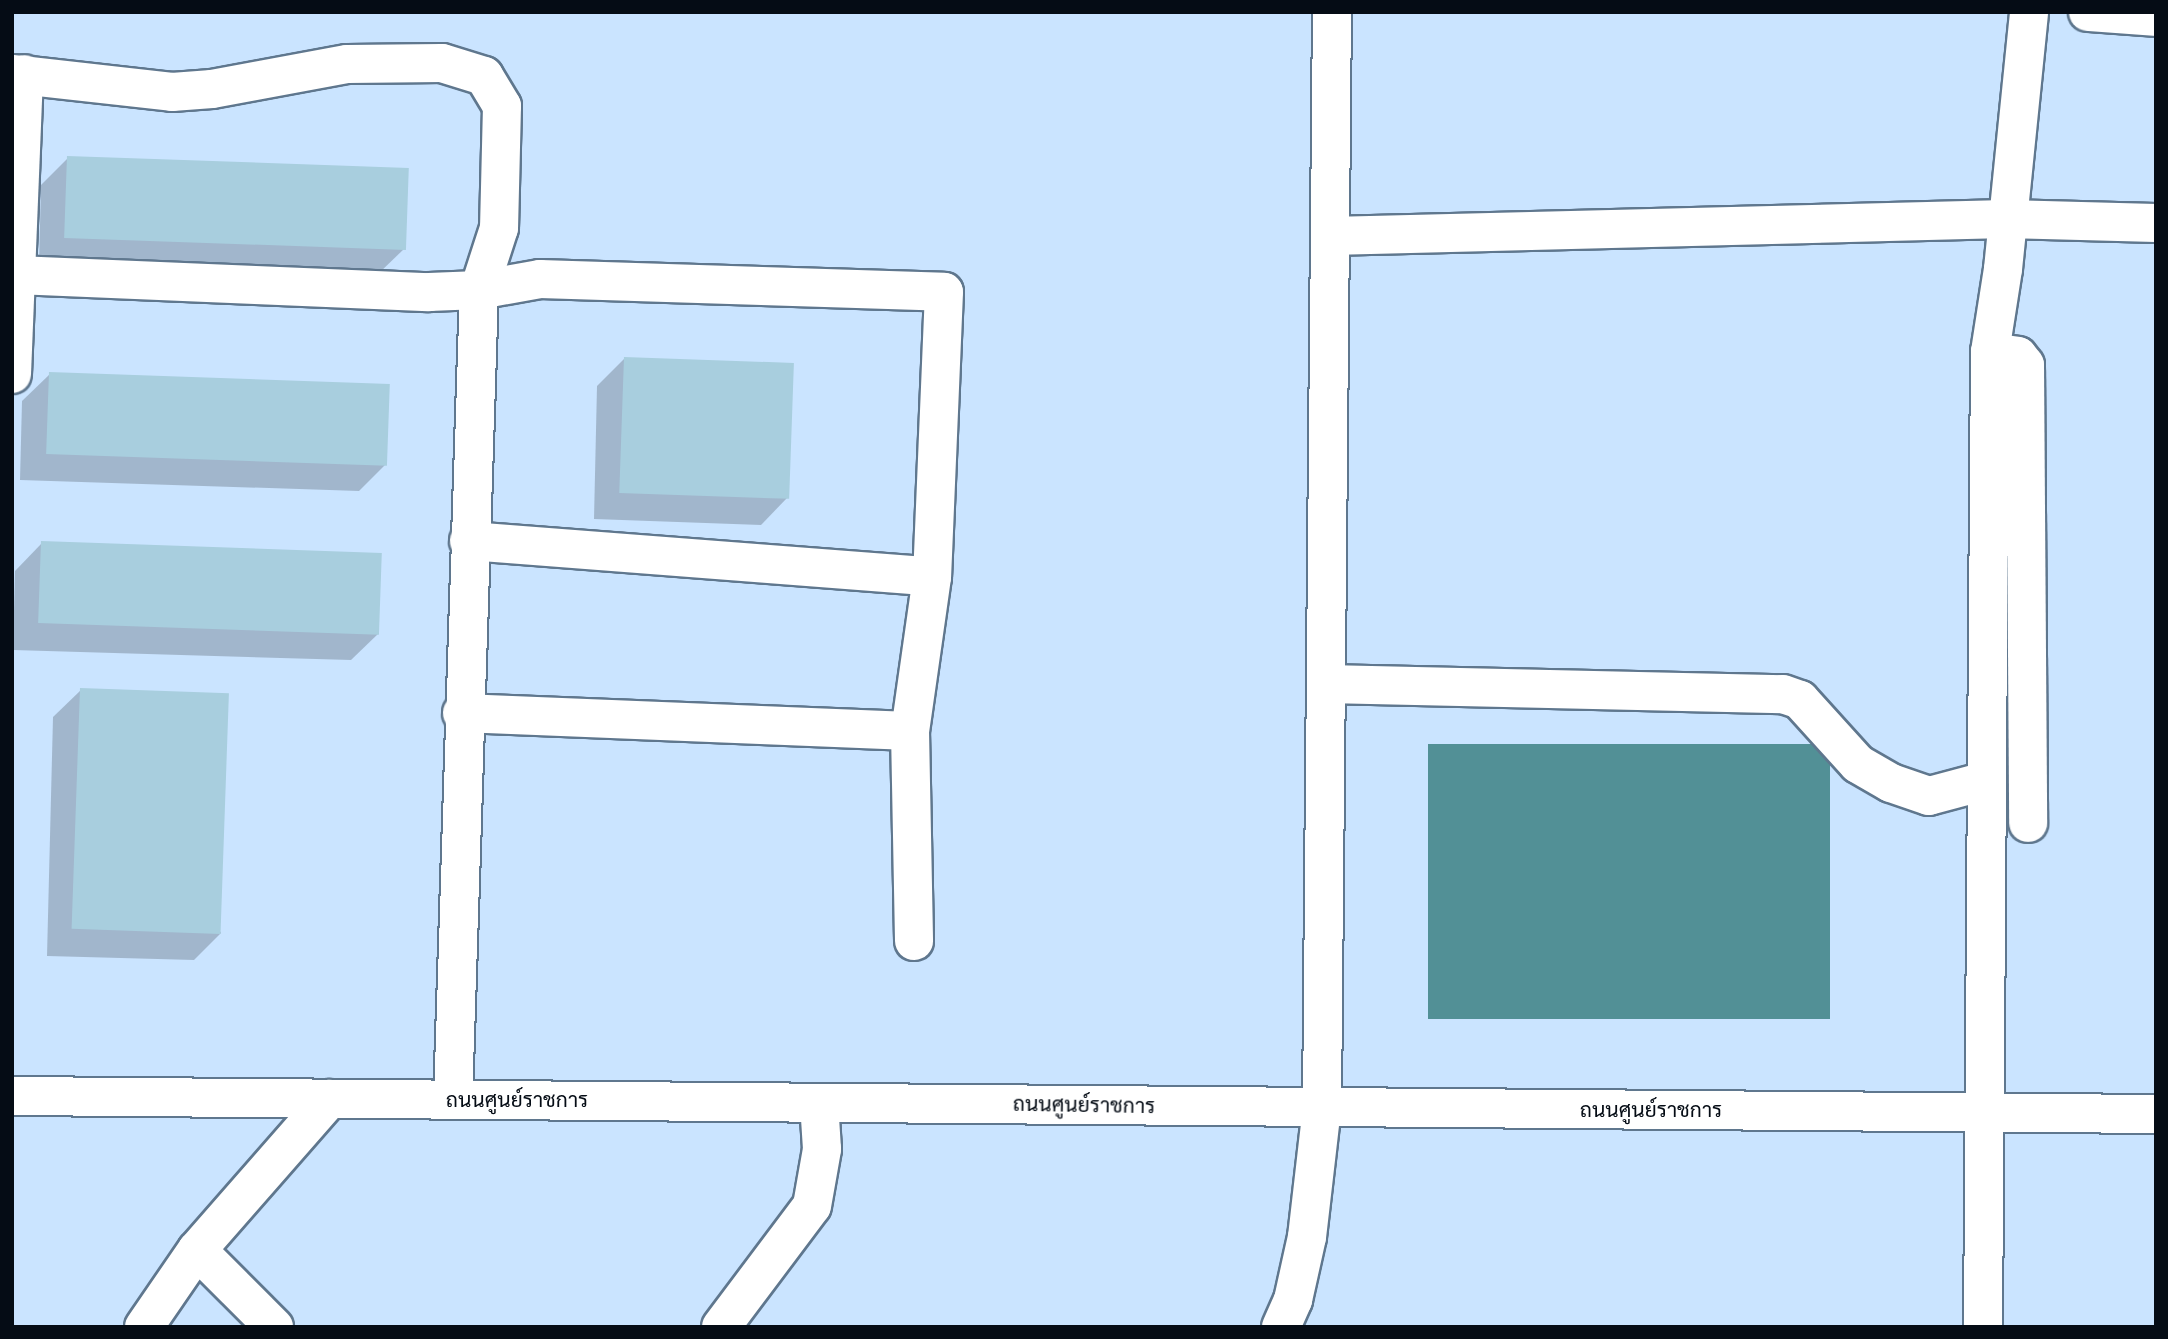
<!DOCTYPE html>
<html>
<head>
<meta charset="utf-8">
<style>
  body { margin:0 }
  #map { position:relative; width:2168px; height:1339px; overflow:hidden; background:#cae4ff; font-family:"PT Sans Narrow",Sarabun,sans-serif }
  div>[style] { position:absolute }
  .water>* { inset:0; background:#529096; transform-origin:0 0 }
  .shadow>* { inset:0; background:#0003 }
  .building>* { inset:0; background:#a8cede; transform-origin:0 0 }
  .roads { filter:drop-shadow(2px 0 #5f778e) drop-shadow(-2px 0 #5f778e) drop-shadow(0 2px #5f778e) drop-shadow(0 -2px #5f778e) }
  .minor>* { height:38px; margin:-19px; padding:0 19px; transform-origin:19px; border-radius:19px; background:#fff }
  span { translate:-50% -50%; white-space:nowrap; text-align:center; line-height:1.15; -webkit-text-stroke:5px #fff; paint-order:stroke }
  .street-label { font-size:21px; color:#050c15 }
  .frame { position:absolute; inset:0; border:14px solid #050c15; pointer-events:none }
</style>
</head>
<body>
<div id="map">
  <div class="water">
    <div style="left:1428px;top:744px;width:402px;height:275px"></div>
  </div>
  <div class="shadow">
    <div style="clip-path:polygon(68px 158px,405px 248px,377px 275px,39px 265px,41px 185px)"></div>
    <div style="clip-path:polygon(625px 358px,788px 497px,761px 525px,594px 519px,597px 386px)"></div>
    <div style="clip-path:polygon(50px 374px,386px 464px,359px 491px,20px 480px,22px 401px)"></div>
    <div style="clip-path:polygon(42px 543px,379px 633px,351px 660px,13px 650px,15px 571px)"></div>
    <div style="clip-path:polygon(81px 690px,221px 933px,194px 960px,47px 956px,53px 717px)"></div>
  </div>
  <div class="building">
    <div style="left:67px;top:156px;width:342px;height:82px;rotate:2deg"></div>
    <div style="left:624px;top:357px;width:170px;height:136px;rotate:2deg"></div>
    <div style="left:49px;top:372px;width:341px;height:82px;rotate:2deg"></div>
    <div style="left:41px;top:541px;width:341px;height:82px;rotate:2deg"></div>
    <div style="left:80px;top:688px;width:149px;height:241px;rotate:2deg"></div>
  </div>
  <div class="roads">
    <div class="minor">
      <div style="left:2088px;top:12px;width:68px;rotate:4.2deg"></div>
      <div style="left:12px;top:74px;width:161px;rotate:6.4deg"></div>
      <div style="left:172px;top:92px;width:40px;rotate:-4.3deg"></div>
      <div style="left:212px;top:89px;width:137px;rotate:-10.5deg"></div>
      <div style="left:347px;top:64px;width:95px;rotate:-0.6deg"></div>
      <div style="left:442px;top:63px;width:44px;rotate:17.2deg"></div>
      <div style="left:484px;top:76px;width:35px;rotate:59deg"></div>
      <div style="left:502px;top:106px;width:122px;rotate:91.4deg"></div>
      <div style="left:499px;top:228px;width:65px;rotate:107.9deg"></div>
      <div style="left:479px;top:290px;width:810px;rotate:91.84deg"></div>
      <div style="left:1330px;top:236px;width:676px;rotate:-1.44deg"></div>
      <div style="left:2006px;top:219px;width:150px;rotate:1.5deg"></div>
      <div style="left:16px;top:275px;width:413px;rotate:2.4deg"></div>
      <div style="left:429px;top:292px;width:50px;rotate:-2.3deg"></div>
      <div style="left:479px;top:290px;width:62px;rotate:-10.2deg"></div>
      <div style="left:540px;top:279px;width:404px;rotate:1.8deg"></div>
      <div style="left:944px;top:292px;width:285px;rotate:92.4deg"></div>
      <div style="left:932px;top:577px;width:156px;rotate:98.1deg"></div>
      <div style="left:910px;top:731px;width:210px;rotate:88.9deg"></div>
      <div style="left:1990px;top:352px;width:28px;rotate:8deg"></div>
      <div style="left:2018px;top:356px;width:11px;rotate:52deg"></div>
      <div style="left:2025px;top:365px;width:458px;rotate:89.6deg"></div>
      <div style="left:12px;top:374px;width:300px;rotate:-87.7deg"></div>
      <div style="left:469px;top:541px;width:464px;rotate:4.4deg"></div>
      <div style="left:1326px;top:684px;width:457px;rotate:1.3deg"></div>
      <div style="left:1783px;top:694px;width:18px;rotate:19deg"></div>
      <div style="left:1800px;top:700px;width:86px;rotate:47.8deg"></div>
      <div style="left:1858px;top:764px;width:38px;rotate:30deg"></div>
      <div style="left:1891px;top:783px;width:40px;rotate:18.9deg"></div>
      <div style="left:1929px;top:796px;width:58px;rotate:-15deg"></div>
      <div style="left:462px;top:713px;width:448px;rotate:2.3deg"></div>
      <div style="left:12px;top:1096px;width:2144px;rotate:0.48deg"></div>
      <div style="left:197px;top:1250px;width:109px;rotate:45deg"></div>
      <div style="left:144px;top:1327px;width:93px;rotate:-55.5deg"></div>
      <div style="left:197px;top:1250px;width:201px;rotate:-48.8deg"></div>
      <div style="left:721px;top:1327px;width:151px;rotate:-53.1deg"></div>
      <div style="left:812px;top:1206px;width:58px;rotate:-80deg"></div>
      <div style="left:822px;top:1149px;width:46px;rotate:-93.7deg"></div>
      <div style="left:1281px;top:1327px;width:30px;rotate:-66deg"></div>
      <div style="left:1293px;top:1300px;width:65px;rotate:-77.5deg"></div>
      <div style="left:1307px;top:1237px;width:131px;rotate:-83.4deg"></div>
      <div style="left:1322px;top:1107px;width:1095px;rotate:-89.48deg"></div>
      <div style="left:1983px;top:1327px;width:975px;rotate:-89.59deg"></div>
      <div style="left:1990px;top:352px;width:84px;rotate:-81.1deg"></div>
      <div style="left:2003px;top:269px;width:258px;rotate:-84.2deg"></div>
    </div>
  </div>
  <div class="street-label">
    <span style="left:517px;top:1100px">ถนนศูนย์ราชการ</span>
    <span style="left:1084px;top:1105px;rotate:1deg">ถนนศูนย์ราชการ</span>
    <span style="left:1651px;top:1110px">ถนนศูนย์ราชการ</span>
  </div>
  <div class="frame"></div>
</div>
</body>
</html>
